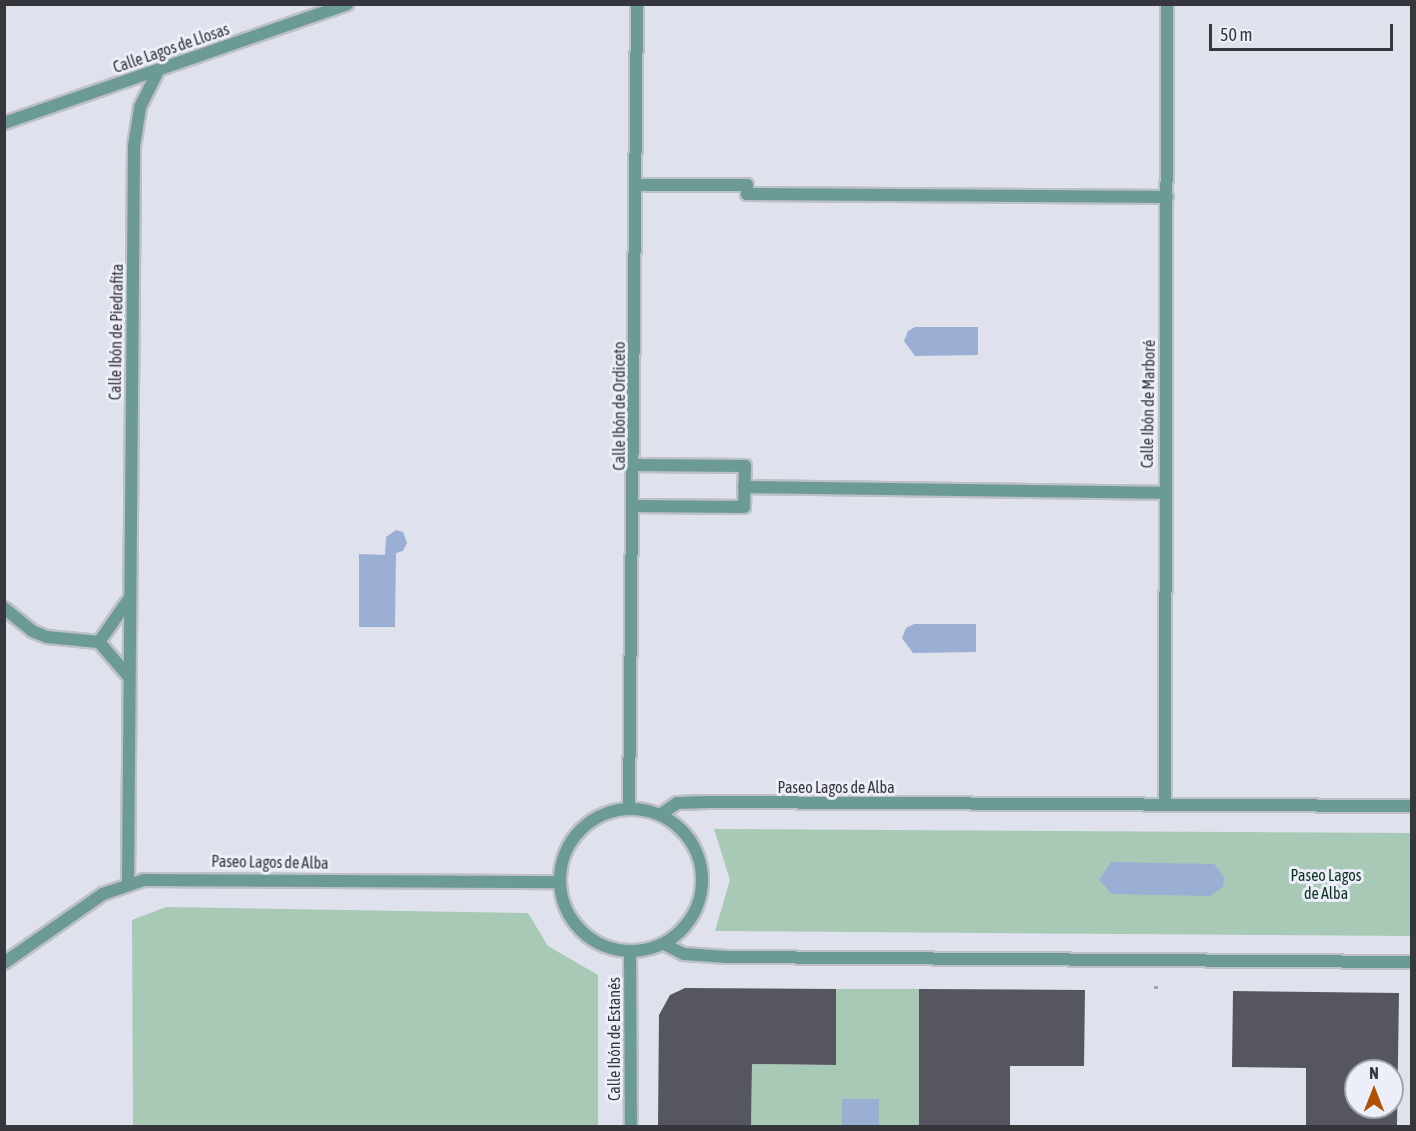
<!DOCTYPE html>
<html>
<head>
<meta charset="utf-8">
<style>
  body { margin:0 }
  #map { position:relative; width:1416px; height:1131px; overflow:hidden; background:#dfe1ec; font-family:"Asap Condensed",sans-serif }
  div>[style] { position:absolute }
  .green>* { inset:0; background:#a7c9b5 }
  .water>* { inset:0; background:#9baed3; transform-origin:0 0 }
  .building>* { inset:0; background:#555660 }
  .path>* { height:4px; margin-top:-2px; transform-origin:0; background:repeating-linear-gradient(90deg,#a4a5ae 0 3px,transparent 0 6px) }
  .roads { filter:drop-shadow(2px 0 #bdbfc9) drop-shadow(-2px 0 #bdbfc9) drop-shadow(0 2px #bdbfc9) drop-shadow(0 -2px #bdbfc9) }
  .pedestrian>* { height:12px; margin:-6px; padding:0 6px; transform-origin:6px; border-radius:6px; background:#6b9b94 }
  .minor>* { height:12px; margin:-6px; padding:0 6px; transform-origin:6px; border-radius:6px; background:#6b9b94 }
  .minor>.ring { margin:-6px; padding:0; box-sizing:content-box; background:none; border:12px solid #6b9b94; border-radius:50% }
  span { translate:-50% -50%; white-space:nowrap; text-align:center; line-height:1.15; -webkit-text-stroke:6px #eceef9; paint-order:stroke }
  .street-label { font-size:16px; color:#36373c }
  .park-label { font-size:16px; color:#0f3322 }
  .frame { position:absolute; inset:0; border:6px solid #36373c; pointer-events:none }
  .north { position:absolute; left:1344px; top:1059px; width:60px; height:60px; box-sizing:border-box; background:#eceef9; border:2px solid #a3a5ad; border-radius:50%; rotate:0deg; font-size:16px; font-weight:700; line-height:24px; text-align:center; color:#36373c }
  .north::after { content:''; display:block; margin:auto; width:21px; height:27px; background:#af5002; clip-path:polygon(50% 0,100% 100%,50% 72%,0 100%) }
  .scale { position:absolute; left:1209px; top:24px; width:184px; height:27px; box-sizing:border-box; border:3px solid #36373c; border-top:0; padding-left:8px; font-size:18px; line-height:21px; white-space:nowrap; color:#36373c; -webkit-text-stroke:4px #eceef9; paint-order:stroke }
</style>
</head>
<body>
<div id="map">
  <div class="green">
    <div style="clip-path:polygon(714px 829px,1411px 833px,1411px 936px,715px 931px,730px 880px)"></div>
    <div style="clip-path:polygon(166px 907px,528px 913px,548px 946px,598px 975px,598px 1126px,133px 1126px,132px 920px)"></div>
    <div style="clip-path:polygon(836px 989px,919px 989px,919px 1126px,751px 1126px,752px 1064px,836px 1065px)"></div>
  </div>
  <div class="water">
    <div style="clip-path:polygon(915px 327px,978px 327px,978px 355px,915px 356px,904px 341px,908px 331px)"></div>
    <div style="clip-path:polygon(396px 530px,403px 532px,407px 543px,403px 551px,396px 553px,395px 627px,359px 627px,359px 554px,385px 555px,386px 537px)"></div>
    <div style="clip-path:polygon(914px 624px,976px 624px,976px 652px,913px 653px,902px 638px,906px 628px)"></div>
    <div style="clip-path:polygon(1111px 862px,1214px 864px,1224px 877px,1223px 887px,1210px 896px,1112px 894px,1099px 880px)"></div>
    <div style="left:842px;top:1099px;width:37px;height:27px"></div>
  </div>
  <div class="building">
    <div style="clip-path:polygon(685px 988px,836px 989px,836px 1065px,752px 1064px,751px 1126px,658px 1126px,659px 1015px,670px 995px)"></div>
    <div style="clip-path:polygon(919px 989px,1085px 990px,1084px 1066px,1010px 1066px,1010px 1126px,919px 1126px)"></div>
    <div style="clip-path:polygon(evenodd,1233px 991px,1399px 993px,1397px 1126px,1306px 1126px,1306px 1068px,1232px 1067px,1233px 991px,1356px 1071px,1392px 1071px,1392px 1107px,1356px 1107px,1356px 1071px)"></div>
  </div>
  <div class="path">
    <div style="left:1156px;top:986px;width:5px;rotate:90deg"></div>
  </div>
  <div class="roads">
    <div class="pedestrian">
      <div style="left:636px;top:185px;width:111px"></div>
      <div style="left:747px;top:185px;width:9px;rotate:90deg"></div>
      <div style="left:747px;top:194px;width:420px;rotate:0.4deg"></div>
      <div style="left:744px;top:487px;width:420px;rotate:0.8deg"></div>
      <div style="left:634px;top:506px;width:110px;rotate:0.5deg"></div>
      <div style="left:744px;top:507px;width:41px;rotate:-88.6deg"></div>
      <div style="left:745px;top:466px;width:110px;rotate:-179.5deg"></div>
    </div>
    <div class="minor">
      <div style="left:4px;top:123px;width:363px;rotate:-19.1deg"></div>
      <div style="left:4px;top:608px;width:36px;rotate:39deg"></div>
      <div style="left:32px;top:631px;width:16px;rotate:22deg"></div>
      <div style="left:47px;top:637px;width:52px;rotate:5.5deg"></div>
      <div style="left:99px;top:642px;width:52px;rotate:-55.1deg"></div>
      <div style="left:99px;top:642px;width:46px;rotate:49.4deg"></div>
      <div style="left:1165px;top:805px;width:801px;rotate:-89.86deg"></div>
      <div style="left:629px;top:808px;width:804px;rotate:-89.43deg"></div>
      <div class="ring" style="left:560px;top:809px;width:130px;height:130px"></div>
      <div style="left:660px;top:815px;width:21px;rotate:-35deg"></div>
      <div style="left:677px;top:803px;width:32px;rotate:-2deg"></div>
      <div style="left:709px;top:802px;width:703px;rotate:0.33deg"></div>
      <div style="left:128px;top:883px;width:737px;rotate:-89.53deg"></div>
      <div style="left:134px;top:146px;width:39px;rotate:-81deg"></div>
      <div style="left:140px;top:107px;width:40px;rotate:-63.4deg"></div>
      <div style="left:664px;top:944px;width:22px;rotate:27deg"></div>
      <div style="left:684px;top:954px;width:43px;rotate:4deg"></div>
      <div style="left:727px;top:957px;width:685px;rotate:0.42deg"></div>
      <div style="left:630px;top:951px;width:175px;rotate:89.7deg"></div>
      <div style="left:4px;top:963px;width:121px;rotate:-34.9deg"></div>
      <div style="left:103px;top:894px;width:43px;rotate:-18.9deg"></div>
      <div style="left:144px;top:880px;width:416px;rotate:0.3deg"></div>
    </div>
  </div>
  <div class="street-label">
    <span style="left:171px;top:48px;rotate:-19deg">Calle Lagos de Llosas</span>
    <span style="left:116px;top:332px;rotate:-89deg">Calle Ibón de Piedrafita</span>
    <span style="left:1148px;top:404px;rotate:-89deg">Calle Ibón de Marboré</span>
    <span style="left:619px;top:406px;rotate:-90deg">Calle Ibón de Ordiceto</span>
    <span style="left:836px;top:787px">Paseo Lagos de Alba</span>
    <span style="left:270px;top:862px;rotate:1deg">Paseo Lagos de Alba</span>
    <span style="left:614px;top:1039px;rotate:-90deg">Calle Ibón de Estanés</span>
  </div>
  <div class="park-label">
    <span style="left:1326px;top:884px">Paseo Lagos<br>de Alba</span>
  </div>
  <div class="frame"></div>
  <div class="north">N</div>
  <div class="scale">50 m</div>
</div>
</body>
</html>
